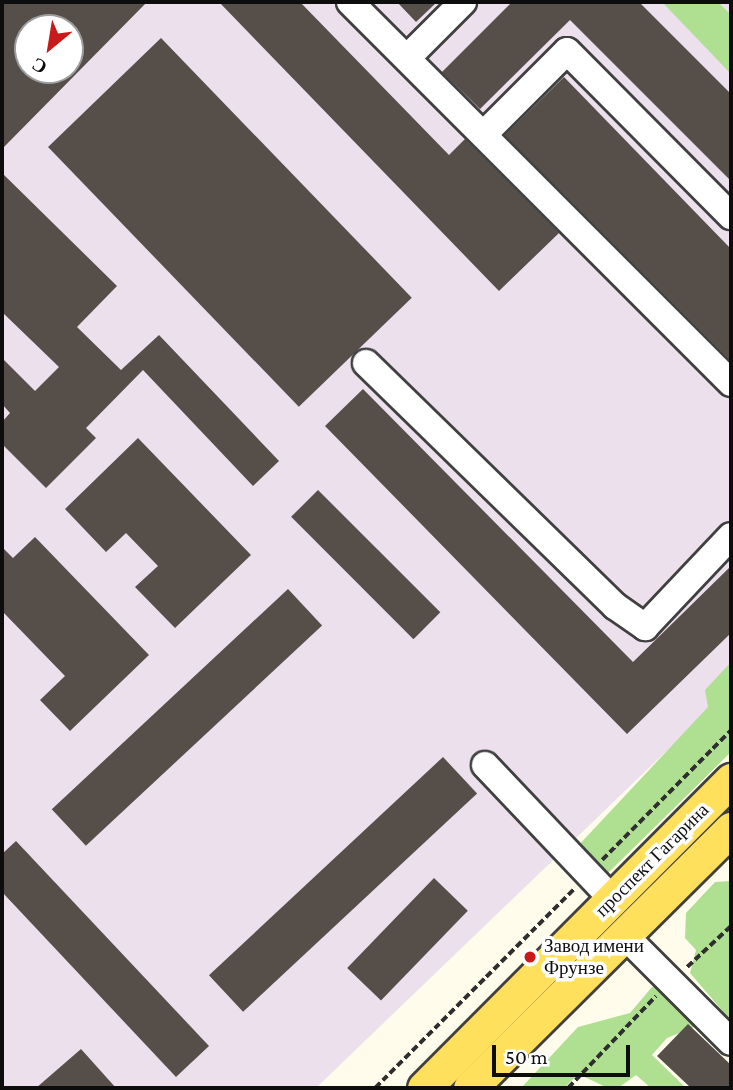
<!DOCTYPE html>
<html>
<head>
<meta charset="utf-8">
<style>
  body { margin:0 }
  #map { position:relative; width:733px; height:1090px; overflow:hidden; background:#fffcec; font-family:"Crimson Pro",serif }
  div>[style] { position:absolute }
  .industrial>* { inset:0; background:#ece0ec }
  .forest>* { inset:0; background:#afdf90 }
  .building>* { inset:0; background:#564e48; transform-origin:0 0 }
  .path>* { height:3.5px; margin-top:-1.75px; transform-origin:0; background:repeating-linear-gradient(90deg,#2f2f2f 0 7px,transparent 0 10.5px) }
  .roads { filter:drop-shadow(2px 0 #404040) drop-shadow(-2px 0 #404040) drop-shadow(0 2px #404040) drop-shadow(0 -2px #404040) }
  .minor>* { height:26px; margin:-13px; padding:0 13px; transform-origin:13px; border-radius:13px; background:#fff }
  .major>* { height:33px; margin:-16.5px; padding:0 16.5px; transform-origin:16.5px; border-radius:16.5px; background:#ffe05c }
  .dots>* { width:19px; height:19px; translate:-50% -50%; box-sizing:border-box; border:4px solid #fff; border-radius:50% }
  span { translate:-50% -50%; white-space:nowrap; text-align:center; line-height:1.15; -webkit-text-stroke:7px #fff; paint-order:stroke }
  .street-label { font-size:19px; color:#0d0d0d }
  .poi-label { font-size:19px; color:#0d0d0d }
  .left { translate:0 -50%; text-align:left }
  .frame { position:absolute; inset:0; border:4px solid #0d0d0d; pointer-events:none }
  .north { position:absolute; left:14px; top:14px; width:70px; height:70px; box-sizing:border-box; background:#fff; border:2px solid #9e9e9e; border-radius:50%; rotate:210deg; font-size:19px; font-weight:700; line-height:28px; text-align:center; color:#0d0d0d }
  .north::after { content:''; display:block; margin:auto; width:24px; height:32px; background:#c91a19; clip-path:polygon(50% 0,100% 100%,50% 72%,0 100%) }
  .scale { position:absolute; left:492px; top:1045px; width:138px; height:32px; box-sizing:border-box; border:4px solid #0d0d0d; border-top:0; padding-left:9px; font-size:21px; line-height:24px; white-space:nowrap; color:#0d0d0d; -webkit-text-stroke:5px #fff; paint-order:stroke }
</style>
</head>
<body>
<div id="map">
  <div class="industrial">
    <div style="clip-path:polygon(evenodd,2px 2px,731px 2px,731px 689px,316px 1088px,2px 1088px,2px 2px,28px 28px,70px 28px,70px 70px,28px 70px,28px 28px)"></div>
  </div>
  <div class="forest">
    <div style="clip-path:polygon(662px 2px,718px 2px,731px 15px,731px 74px)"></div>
    <div style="clip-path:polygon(731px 662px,731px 752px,607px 874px,577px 847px,708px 707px,705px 690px)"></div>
    <div style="clip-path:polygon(731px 881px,731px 1021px,690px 973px,696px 950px,685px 938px,686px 913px,715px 882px)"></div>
    <div style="clip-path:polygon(652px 987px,688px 989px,697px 1026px,667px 1038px,652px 1055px,686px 1088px,651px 1088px,636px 1075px,618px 1088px,608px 1088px,578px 1074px,564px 1088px,521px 1088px,578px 1027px,630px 1013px)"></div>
  </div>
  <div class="building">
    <div style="clip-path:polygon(evenodd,2px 2px,147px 2px,2px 149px,2px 2px,28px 28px,70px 28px,70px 70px,28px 70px,28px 28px)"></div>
    <div style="clip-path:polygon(219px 2px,300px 2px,449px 155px,465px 139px,559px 233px,499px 291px)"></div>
    <div style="clip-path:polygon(397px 2px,437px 2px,416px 22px)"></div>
    <div style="clip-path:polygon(512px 2px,639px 2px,731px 94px,731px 181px,570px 20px,480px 109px,442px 72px)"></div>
    <div style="left:161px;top:38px;width:361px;height:157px;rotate:46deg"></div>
    <div style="clip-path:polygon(564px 77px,731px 249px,731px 361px,505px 135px)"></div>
    <div style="clip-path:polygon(2px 173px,117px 286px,77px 327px,121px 370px,159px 335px,279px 461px,253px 486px,143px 370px,86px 428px,96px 438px,46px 488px,2px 444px,2px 422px,10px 413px,2px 404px,2px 358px,35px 391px,59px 367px,2px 312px)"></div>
    <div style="clip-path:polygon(363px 389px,633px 662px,731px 566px,731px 633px,627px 734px,325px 426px)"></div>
    <div style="clip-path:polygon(138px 438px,251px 555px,175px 628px,135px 587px,158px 566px,126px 533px,106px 552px,65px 509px)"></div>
    <div style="left:318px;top:490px;width:173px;height:38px;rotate:45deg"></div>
    <div style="clip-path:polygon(35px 537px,149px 655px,70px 731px,40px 700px,65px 676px,2px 611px,2px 547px,13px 558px)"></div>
    <div style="left:288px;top:589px;width:50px;height:323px;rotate:47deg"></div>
    <div style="left:443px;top:757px;width:50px;height:320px;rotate:47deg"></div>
    <div style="clip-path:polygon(16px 841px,209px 1046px,176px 1077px,2px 892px,2px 854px)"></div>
    <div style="left:434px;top:878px;width:47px;height:125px;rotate:44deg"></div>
    <div style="clip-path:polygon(688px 1024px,731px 1065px,731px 1088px,691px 1088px,657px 1056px)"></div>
    <div style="clip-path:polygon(81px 1049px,116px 1088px,36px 1088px)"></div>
  </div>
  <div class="path">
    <div style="left:602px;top:860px;width:183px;rotate:-45.2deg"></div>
    <div style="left:687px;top:967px;width:60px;rotate:-43deg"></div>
    <div style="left:375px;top:1088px;width:283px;rotate:-45deg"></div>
    <div style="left:568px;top:1088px;width:127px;rotate:-46.3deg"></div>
  </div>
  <div class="roads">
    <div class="minor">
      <div style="left:350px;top:2px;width:539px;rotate:45deg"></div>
      <div style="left:408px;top:57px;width:78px;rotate:-45deg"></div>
      <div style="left:484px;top:134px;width:117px;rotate:-45deg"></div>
      <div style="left:567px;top:51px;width:233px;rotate:45.2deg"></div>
      <div style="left:366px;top:363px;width:348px;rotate:44.3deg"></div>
      <div style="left:615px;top:606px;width:37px;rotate:35deg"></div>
      <div style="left:645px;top:627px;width:125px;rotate:-46.6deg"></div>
      <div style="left:485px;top:765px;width:186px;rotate:46.5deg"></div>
      <div style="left:624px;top:935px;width:151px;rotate:45deg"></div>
    </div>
    <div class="major">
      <div style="left:424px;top:1088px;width:435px;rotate:-45.1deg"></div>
      <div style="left:470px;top:1088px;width:368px;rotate:-44.8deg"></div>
    </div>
  </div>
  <div class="dots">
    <div style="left:530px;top:957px;background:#c91a19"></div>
  </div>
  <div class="street-label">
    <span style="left:652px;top:860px;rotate:-45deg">проспект Гагарина</span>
  </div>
  <div class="poi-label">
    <span class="left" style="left:544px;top:957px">Завод имени<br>Фрунзе</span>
  </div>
  <div class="frame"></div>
  <div class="north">С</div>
  <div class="scale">50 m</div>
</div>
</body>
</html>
